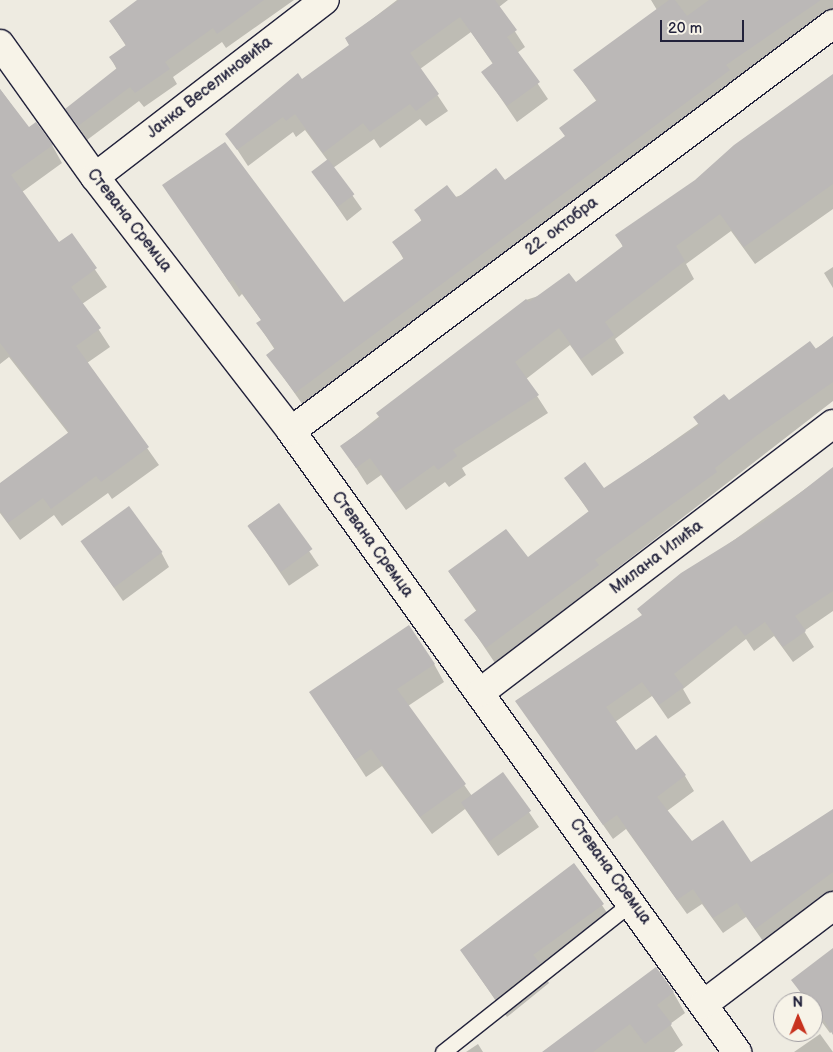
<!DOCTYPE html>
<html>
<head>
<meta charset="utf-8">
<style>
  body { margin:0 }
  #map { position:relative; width:833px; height:1052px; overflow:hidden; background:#eeebe1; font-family:"Balsamiq Sans",sans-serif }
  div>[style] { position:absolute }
  .shadow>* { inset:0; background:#0003; transform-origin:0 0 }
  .building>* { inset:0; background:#bbb8b7; transform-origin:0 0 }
  .roads { filter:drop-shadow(1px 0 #22223b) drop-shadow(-1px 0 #22223b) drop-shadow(0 1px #22223b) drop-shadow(0 -1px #22223b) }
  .service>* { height:15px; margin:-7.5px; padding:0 7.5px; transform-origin:7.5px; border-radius:7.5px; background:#f7f3e8 }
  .minor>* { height:28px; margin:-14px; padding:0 14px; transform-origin:14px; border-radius:14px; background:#f7f3e8 }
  span { translate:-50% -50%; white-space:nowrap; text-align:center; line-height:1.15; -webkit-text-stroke:5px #f7f3e8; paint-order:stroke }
  .street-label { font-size:16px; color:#22223b }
  .north { position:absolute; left:773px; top:992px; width:50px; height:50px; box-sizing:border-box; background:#f7f3e8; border:1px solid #a29fa3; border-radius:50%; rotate:359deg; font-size:14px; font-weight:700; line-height:20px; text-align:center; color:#22223b }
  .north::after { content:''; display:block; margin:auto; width:18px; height:22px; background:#c8321e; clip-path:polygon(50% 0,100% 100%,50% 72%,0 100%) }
  .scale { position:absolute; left:660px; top:20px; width:84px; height:22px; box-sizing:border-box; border:2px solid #22223b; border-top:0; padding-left:6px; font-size:15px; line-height:18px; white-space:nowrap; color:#22223b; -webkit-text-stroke:4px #f7f3e8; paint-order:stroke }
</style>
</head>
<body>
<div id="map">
  <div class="shadow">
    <div style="clip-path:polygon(159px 0,294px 0,226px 48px,222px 42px,173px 77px,177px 84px,144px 107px,139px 101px,87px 140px,67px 109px,117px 70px,111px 58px,126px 46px,110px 21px)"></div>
    <div style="clip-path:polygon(397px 0,508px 0,499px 7px,525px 47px,517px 53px,548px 99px,517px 122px,483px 72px,493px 64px,471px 32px,420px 69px,448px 111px,426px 126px,420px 119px,380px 148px,374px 139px,333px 168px,362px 209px,347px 221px,313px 172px,328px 161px,305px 130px,296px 137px,293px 132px,248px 166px,227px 134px,350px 46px,346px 39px)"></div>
    <div style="clip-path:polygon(651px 0,833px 0,833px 12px,735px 80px,738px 86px,305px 408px,268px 355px,275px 350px,258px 324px,262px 321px,242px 294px,239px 297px,164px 185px,344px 304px,404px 260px,394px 242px,422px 222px,416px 210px,504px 181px,566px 137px,560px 128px,597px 102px,575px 71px,657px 10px)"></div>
    <div style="clip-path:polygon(833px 75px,833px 209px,755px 264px,731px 231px,686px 264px,694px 279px,615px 339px,624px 353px,592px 376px,570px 345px,526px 379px,548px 413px,462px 468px,466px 475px,449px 487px,445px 482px,406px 510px,381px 475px,367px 485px,342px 446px,526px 300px,575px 284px,623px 247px,617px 235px,696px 181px)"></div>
    <div style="clip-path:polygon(0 89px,29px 129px,52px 145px,62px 163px,22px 192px,59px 243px,71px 235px,107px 287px,82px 304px,110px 347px,87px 363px,159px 465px,112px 499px,108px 493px,62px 526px,54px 515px,20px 540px,0 513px,0 484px,69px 434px,9px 357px,0 364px)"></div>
    <div style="clip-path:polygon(833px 267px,833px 288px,824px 273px)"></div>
    <div style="clip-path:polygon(833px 338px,833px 401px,495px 663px,466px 620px,477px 612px,449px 572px,527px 559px,589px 512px,566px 478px,604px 490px,729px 402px)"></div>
    <div style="clip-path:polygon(833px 469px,833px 611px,804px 631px,814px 647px,793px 662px,774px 636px,754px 651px,746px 639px,683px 689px,691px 703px,668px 719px,652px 696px,615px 722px,636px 752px,656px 737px,685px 776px,694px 791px,667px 811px,692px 843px,751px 864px,833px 810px,833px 893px,765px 944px,746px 917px,723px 933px,702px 904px,687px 914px,626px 829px,613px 839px,516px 701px,643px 616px,638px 609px)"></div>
    <div style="left:278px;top:505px;width:73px;height:36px;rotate:56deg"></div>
    <div style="clip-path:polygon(82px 542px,161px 552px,169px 567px,123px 601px)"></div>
    <div style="clip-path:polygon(434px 664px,444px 682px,408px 706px,472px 796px,503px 774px,539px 827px,498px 856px,465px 809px,432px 834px,382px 766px,366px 777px,311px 693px)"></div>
    <div style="clip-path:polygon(574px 864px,614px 923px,544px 974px,549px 983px,507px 1017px,461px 950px)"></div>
    <div style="clip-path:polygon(833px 949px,833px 1031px,830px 1033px,813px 1010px,813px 1002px,807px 1002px,793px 980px)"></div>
    <div style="clip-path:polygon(673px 992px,685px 1013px,670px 1024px,683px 1045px,674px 1052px,544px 1052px)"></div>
    <div style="clip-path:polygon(820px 1034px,833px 1052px,794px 1052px)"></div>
    <div style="clip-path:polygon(478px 1044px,483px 1052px,466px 1052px)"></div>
  </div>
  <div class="building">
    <div style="clip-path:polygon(137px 0,264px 0,217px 34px,213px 28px,165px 62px,170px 69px,135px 93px,130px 87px,78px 126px,65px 109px,117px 68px,109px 57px,126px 45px,109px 21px)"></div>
    <div style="clip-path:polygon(399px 0,495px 0,517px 30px,507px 37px,540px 82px,507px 106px,481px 72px,493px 63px,460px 17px,410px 53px,439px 94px,416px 111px,410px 104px,370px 132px,363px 123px,323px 153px,295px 114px,286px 121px,283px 117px,237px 150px,225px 134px,298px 73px,302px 79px,349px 45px,345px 38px)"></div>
    <div style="clip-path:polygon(669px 0,675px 0,687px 16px,709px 0,821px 0,726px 65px,730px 70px,295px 393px,266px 355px,275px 348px,256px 323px,261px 320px,233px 280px,229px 282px,162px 185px,225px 142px,344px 302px,404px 258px,392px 242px,422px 220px,414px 210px,447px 185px,457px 198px,496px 168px,505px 180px,565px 136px,559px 128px,597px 100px,573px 70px)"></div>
    <div style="clip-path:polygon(833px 74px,833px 184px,744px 247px,720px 214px,676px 246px,685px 261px,605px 322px,614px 335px,581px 359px,559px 328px,515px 362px,539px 395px,453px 450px,457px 456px,438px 470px,434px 465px,395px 493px,370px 458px,356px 468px,340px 446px,380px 418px,376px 413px,526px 299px,529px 302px,569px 273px,576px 282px,623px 246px,615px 235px,695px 180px,734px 145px)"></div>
    <div style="clip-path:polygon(0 89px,29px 127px,36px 122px,53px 145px,11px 175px,59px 242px,72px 233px,97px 268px,71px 287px,101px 328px,76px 346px,149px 447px,101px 482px,96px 476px,51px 509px,43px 498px,8px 523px,0 511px,0 483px,69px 432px,0 343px)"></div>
    <div style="left:328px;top:159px;width:44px;height:21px;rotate:53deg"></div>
    <div style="clip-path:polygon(833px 336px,833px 382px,756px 436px,715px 468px,717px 472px,595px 560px,599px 565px,486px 648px,464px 620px,477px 610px,448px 571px,506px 529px,528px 557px,589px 511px,564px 478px,585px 462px,604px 488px,699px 425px,693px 417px,724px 394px,729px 400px,810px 341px,816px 349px)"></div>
    <div style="clip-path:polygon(833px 467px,833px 591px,795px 616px,806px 631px,783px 647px,765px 622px,745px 636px,736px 625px,674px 674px,684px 687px,659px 705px,642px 682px,606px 707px,636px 750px,656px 735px,686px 775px,657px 797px,692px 841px,723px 820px,751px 862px,833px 809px,833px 872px,755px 929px,737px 903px,713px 918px,693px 889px,677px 900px,617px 815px,603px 825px,515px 701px,642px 615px,637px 609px,681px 573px,763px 522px)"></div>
    <div style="left:279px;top:503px;width:57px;height:39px;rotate:54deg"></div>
    <div style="left:129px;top:506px;width:57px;height:60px;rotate:54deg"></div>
    <div style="clip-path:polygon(409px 625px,435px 664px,397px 689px,466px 784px,420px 817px,371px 749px,355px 760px,309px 692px)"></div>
    <div style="left:503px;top:772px;width:48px;height:52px;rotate:54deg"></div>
    <div style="clip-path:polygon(574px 863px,604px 904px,533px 955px,540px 963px,495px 999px,460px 950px)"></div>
    <div style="clip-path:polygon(833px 948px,833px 1035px,813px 1002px,808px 1002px,791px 980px)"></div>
    <div style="clip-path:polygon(656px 967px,674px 992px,657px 1005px,672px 1024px,645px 1044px,630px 1024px,593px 1052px,542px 1052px)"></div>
  </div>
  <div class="roads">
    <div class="service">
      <div style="left:443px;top:1052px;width:241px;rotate:-38.4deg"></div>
    </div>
    <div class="minor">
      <div style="left:0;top:44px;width:163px;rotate:54.5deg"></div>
      <div style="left:95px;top:177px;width:321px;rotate:52.3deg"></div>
      <div style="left:291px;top:431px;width:765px;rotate:54.31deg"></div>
      <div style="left:95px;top:177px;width:290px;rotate:-37.6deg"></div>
      <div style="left:291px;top:431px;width:678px;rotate:-36.9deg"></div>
      <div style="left:481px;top:692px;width:442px;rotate:-37.3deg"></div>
      <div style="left:704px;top:1004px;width:162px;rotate:-37.2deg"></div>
    </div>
  </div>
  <div class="street-label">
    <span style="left:210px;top:88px;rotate:-38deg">Јанка Веселиновића</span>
    <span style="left:129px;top:221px;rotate:52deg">Стевана Сремца</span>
    <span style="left:562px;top:227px;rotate:-37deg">22. октобра</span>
    <span style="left:372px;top:545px;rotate:54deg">Стевана Сремца</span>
    <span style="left:657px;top:558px;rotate:-37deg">Милана Илића</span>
    <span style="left:610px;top:872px;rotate:54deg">Стевана Сремца</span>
  </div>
  <div class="north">N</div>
  <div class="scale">20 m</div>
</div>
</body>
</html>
